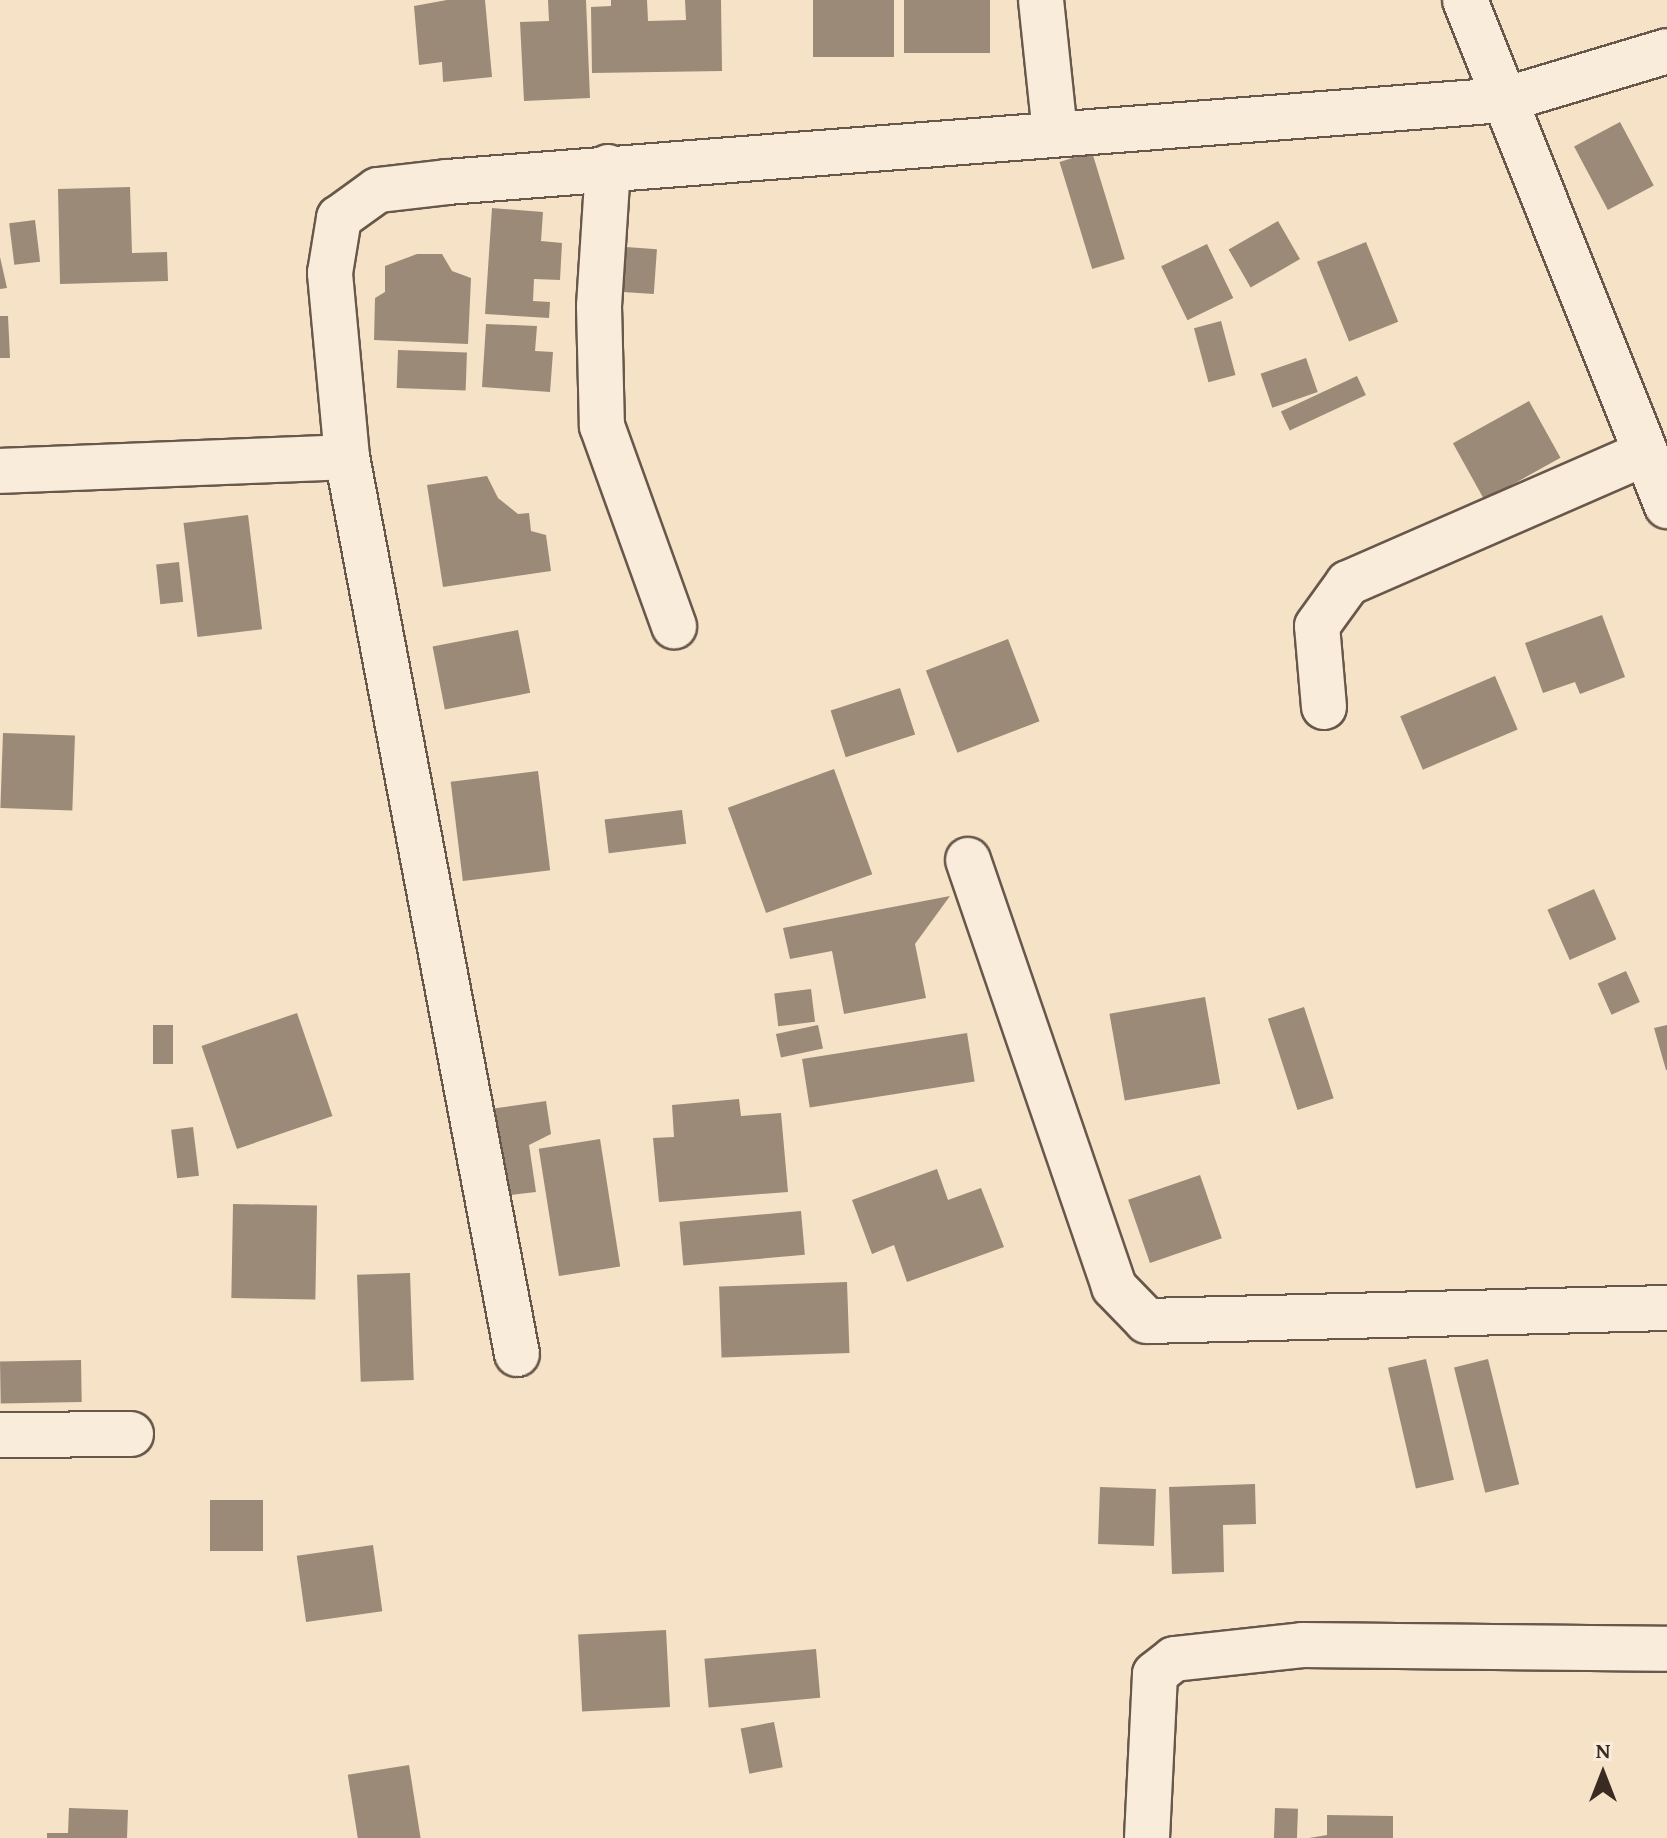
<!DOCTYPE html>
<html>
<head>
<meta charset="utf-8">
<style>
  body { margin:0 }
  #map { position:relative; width:1667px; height:1838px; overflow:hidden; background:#f6e2c6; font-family:"Gentium Book Plus",serif }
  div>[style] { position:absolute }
  .building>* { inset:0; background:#9b8a77; transform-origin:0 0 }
  .roads { filter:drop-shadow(2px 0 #68584b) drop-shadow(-2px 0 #68584b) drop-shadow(0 2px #68584b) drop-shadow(0 -2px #68584b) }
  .minor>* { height:44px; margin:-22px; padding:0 22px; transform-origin:22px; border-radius:22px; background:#f9ecda }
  span { translate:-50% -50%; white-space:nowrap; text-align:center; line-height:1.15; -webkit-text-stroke:6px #f9ecda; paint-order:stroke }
  .north { position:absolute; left:1563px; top:1734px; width:80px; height:80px; -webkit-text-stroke:6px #f9ecda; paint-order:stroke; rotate:0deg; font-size:22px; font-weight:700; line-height:32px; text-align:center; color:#392a22 }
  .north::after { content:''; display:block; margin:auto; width:28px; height:36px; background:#392a22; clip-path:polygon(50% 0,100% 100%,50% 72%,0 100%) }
</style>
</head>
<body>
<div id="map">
  <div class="building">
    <div style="clip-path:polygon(447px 0,485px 0,492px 77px,443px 82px,442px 62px,419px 65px,414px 6px)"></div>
    <div style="clip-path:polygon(548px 0,586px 0,590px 98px,524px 101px,520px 22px,549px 21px)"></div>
    <div style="clip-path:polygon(611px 0,647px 0,648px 21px,686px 20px,685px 0,721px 0,722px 71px,592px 73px,591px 7px,611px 6px)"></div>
    <div style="left:813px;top:0;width:81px;height:57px"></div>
    <div style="left:904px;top:0;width:86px;height:53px"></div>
    <div style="left:1620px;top:122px;width:72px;height:52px;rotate:62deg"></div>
    <div style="left:1092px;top:152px;width:112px;height:34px;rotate:73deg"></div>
    <div style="clip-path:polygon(130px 187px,132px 253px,167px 252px,168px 281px,60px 284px,58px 189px)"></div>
    <div style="clip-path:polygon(492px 208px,543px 212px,541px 241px,562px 243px,560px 280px,534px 279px,533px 301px,550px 302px,549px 318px,485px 314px)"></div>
    <div style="left:35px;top:220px;width:42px;height:26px;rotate:83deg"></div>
    <div style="left:1278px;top:221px;width:44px;height:57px;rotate:60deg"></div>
    <div style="left:1366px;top:242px;width:86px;height:53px;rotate:68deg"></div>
    <div style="left:1207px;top:244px;width:60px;height:51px;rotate:64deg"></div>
    <div style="left:626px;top:247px;width:31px;height:45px;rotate:4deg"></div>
    <div style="clip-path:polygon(417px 254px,442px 254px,452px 271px,471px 278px,468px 344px,374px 340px,375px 298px,385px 292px,385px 266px)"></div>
    <div style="clip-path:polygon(0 257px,7px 288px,0 289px)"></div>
    <div style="clip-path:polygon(0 316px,8px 316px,10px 358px,0 358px)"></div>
    <div style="left:1221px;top:321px;width:56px;height:28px;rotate:75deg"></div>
    <div style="clip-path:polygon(486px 324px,537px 326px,535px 351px,553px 352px,550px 392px,482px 387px)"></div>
    <div style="left:398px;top:350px;width:69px;height:38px;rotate:2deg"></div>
    <div style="left:1306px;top:358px;width:36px;height:48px;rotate:71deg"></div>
    <div style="left:1357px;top:376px;width:21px;height:84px;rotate:65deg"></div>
    <div style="left:1529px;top:401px;width:65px;height:87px;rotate:61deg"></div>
    <div style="clip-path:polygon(487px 476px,498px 498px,518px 514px,529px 513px,531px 531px,546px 535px,551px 571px,443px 587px,427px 485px)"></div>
    <div style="left:248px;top:515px;width:115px;height:65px;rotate:83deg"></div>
    <div style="left:179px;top:562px;width:40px;height:23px;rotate:84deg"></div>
    <div style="clip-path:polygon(1602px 615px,1625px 677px,1580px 694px,1575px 682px,1543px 693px,1525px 643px)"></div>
    <div style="left:518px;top:630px;width:64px;height:87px;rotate:79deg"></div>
    <div style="left:1008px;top:639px;width:88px;height:88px;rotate:69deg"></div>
    <div style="left:1495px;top:676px;width:58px;height:103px;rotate:67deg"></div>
    <div style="left:900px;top:688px;width:49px;height:73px;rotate:72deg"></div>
    <div style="left:3px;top:733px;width:72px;height:75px;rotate:2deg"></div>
    <div style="left:834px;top:769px;width:112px;height:113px;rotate:70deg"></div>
    <div style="left:538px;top:771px;width:100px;height:88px;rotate:83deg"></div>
    <div style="left:682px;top:810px;width:34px;height:78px;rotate:83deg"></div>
    <div style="left:1594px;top:889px;width:55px;height:51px;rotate:66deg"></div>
    <div style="clip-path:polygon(950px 896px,915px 944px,926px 998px,844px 1014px,832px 951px,790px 959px,783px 928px)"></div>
    <div style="left:1626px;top:971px;width:34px;height:31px;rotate:66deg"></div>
    <div style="left:811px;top:989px;width:33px;height:37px;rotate:83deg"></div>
    <div style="left:1205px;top:997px;width:88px;height:97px;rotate:80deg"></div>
    <div style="left:1304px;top:1007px;width:96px;height:38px;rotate:72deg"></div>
    <div style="left:297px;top:1013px;width:109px;height:101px;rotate:71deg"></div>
    <div style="left:153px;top:1025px;width:20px;height:39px"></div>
    <div style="left:818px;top:1025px;width:24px;height:43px;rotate:78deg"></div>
    <div style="clip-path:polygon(1667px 1025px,1667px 1070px,1666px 1070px,1654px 1028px)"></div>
    <div style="left:967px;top:1033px;width:49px;height:167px;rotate:81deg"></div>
    <div style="clip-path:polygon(739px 1099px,741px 1116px,781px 1113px,788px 1192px,659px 1202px,653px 1138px,674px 1137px,672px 1105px)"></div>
    <div style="clip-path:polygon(546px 1101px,551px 1134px,529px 1145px,536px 1192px,502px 1196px,490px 1109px)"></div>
    <div style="left:193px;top:1127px;width:49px;height:22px;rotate:83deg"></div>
    <div style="left:600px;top:1139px;width:129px;height:62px;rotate:81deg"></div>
    <div style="clip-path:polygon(937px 1169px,948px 1200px,981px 1188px,1004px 1247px,907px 1282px,894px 1245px,872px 1254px,852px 1200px)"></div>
    <div style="left:1200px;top:1175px;width:67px;height:76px;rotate:71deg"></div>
    <div style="left:233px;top:1204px;width:84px;height:94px;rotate:1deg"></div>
    <div style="left:801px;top:1211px;width:44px;height:122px;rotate:85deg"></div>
    <div style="left:410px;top:1273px;width:107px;height:53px;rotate:88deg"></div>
    <div style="left:847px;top:1282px;width:71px;height:128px;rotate:88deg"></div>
    <div style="left:1426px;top:1359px;width:124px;height:39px;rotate:77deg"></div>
    <div style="left:1488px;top:1359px;width:129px;height:35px;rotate:76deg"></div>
    <div style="left:81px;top:1360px;width:42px;height:81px;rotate:89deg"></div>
    <div style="clip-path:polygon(1255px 1484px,1256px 1524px,1223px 1525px,1224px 1572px,1172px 1574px,1169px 1487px)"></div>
    <div style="left:1100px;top:1487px;width:56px;height:57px;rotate:2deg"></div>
    <div style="left:210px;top:1500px;width:53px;height:51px"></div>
    <div style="left:373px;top:1545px;width:67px;height:77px;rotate:82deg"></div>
    <div style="left:666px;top:1630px;width:77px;height:88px;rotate:87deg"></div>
    <div style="left:816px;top:1649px;width:49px;height:112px;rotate:85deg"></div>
    <div style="left:774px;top:1722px;width:46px;height:34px;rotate:79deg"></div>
    <div style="left:409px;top:1765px;width:74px;height:62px;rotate:81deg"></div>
    <div style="clip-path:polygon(69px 1808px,128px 1810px,127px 1838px,47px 1838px,47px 1833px,68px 1833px)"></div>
    <div style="left:1275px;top:1808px;width:23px;height:30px;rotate:2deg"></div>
    <div style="clip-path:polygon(1327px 1815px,1393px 1816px,1393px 1838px,1309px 1838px,1327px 1835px)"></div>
  </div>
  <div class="roads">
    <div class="minor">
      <div style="left:1041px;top:0;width:135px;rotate:84deg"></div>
      <div style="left:1465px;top:0;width:545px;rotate:68.24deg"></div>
      <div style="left:608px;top:167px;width:139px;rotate:93.7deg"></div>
      <div style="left:599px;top:306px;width:120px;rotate:88.6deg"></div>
      <div style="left:602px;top:426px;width:213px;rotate:70.2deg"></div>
      <div style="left:0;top:471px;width:347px;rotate:-2.3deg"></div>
      <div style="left:1324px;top:707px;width:81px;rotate:-94.9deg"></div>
      <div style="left:1317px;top:626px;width:53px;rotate:-54.2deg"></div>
      <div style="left:1348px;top:583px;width:324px;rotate:-23.6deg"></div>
      <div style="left:968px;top:860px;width:451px;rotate:71.1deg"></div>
      <div style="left:1114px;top:1287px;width:47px;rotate:45.9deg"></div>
      <div style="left:1147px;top:1321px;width:520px;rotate:-1.43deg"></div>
      <div style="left:517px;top:1354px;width:913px;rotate:-100.73deg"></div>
      <div style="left:347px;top:457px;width:185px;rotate:-95.3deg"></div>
      <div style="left:330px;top:273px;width:56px;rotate:-80.7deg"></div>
      <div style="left:339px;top:218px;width:48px;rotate:-35.7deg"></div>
      <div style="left:378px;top:190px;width:69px;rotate:-6.6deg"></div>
      <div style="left:447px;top:182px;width:1060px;rotate:-4.44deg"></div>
      <div style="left:1504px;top:100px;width:170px;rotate:-16.7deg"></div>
      <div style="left:0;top:1435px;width:131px;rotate:-0.4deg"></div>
      <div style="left:1147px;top:1838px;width:164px;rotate:-87.2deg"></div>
      <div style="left:1155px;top:1674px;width:24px;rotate:-38deg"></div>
      <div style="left:1174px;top:1659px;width:129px;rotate:-6.2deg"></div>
      <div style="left:1302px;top:1645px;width:365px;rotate:0.6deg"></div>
    </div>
  </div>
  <div class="north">N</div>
</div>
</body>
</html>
